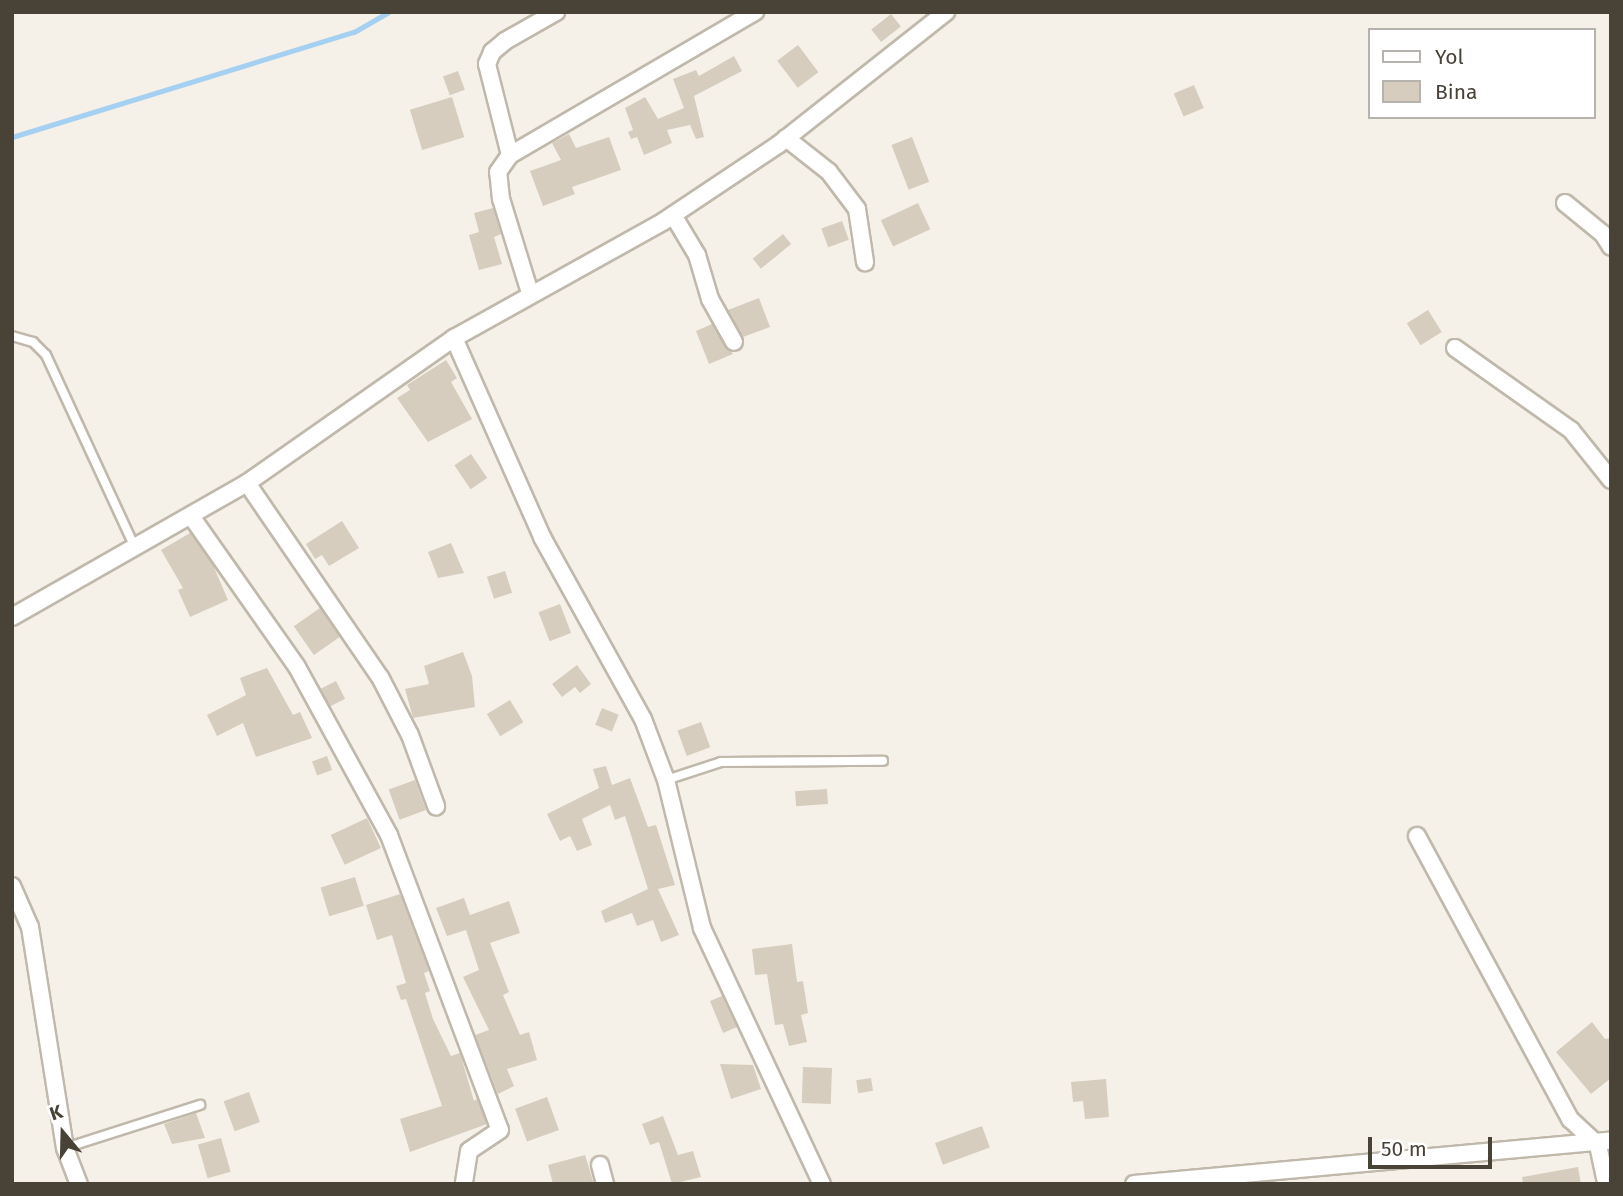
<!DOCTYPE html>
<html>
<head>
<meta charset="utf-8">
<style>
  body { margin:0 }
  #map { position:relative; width:1623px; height:1196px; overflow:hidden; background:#f5f1e9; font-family:"Fira Sans",sans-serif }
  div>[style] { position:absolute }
  .stream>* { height:5px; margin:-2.5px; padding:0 2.5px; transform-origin:2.5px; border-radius:2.5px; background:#a5d0f1 }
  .building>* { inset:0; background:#d6cdbe; transform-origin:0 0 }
  .roads { filter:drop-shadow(2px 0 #c0b9ab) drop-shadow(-2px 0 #c0b9ab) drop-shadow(0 2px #c0b9ab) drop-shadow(0 -2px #c0b9ab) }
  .service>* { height:8px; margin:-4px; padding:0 4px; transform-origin:4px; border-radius:4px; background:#fff }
  .minor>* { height:16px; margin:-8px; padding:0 8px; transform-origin:8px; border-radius:8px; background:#fff }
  span { translate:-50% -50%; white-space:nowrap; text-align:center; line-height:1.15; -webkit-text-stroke:5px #fff; paint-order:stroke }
  .frame { position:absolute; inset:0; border:14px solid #484237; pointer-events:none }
  .legend { position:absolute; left:1368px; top:28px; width:228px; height:91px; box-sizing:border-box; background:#fff; border:2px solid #b6b3af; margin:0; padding:9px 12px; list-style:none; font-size:21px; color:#484237 }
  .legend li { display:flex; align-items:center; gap:14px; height:35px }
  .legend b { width:35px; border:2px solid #b6b3af }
  .north { position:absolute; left:28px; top:1098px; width:70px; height:70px; -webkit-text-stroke:5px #fff; paint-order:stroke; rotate:341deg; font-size:19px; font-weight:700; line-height:28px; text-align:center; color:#484237 }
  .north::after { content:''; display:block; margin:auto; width:24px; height:32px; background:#484237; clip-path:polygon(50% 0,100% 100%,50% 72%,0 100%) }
  .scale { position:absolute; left:1368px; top:1137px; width:124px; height:32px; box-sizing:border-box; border:4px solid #484237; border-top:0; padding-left:9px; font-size:21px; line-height:24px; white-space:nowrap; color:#484237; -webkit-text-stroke:5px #fff; paint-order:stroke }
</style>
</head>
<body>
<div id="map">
  <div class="stream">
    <div style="left:12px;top:137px;width:358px;rotate:-17.1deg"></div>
    <div style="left:354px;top:32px;width:39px;rotate:-30deg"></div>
  </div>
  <div class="building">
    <div style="left:891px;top:14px;width:16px;height:25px;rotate:52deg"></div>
    <div style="left:798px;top:45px;width:34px;height:26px;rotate:53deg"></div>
    <div style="clip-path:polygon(734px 56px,742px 71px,694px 96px,704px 137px,696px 139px,690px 125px,667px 130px,672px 143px,644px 155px,637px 137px,631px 139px,628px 132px,633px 130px,625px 108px,645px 97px,658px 119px,684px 108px,673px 79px,696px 70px,699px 76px)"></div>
    <div style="left:458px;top:71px;width:20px;height:16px;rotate:70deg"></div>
    <div style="left:1194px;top:85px;width:25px;height:22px;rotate:67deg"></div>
    <div style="left:452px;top:97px;width:42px;height:44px;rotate:73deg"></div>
    <div style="clip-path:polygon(569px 134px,576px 148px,609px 137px,621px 170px,572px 187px,575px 194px,543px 206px,530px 171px,561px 160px,552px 143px)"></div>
    <div style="left:912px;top:137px;width:48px;height:22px;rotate:69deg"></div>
    <div style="left:918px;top:203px;width:29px;height:41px;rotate:65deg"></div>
    <div style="clip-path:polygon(493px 208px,501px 234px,494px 237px,502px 264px,479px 270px,469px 235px,479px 232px,474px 213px)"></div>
    <div style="left:842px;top:221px;width:20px;height:22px;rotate:70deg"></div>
    <div style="left:783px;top:234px;width:13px;height:39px;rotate:51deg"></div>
    <div style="clip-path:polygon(759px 298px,770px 327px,743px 337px,728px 310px)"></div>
    <div style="left:1428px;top:310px;width:26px;height:25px;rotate:58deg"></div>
    <div style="clip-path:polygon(712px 324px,733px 354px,709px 364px,696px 331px)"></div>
    <div style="clip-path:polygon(446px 360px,457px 378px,451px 382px,472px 419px,428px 442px,397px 398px,410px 390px,407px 385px)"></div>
    <div style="left:471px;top:454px;width:29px;height:20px;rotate:56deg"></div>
    <div style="clip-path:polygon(342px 521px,359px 548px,329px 566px,322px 555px,315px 559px,306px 544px)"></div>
    <div style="clip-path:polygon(190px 533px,213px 565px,228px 600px,190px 617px,178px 590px,183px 588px,161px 550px)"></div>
    <div style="clip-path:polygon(451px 543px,464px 573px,438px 578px,428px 552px)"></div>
    <div style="left:505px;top:571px;width:23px;height:19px;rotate:72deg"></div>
    <div style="left:560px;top:604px;width:31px;height:23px;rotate:69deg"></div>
    <div style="left:320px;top:608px;width:35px;height:32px;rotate:55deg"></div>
    <div style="clip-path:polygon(463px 652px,472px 676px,475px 707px,413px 718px,405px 689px,429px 684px,424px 666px)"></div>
    <div style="clip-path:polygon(577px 665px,591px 684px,580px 693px,575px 687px,562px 697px,552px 684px)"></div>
    <div style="clip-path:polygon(267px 668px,293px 715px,300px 712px,312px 738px,256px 757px,243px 723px,217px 736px,207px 715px,246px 695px,240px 678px)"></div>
    <div style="left:336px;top:681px;width:20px;height:17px;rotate:63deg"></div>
    <div style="left:510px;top:700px;width:26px;height:27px;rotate:59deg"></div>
    <div style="left:602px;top:708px;width:18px;height:18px;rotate:22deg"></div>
    <div style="left:701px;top:722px;width:27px;height:25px;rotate:70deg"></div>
    <div style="left:327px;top:756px;width:15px;height:16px;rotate:70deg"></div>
    <div style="clip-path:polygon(606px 766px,612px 785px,630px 778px,648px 827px,656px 825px,675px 885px,658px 889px,679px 935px,661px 942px,653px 920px,637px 926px,632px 913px,605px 923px,601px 911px,648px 889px,625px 816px,615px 820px,610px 805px,582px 819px,592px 845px,577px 851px,570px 836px,560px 841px,547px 814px,599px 788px,593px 769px)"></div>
    <div style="left:415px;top:780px;width:32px;height:28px;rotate:70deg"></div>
    <div style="left:827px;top:789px;width:15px;height:32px;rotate:86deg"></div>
    <div style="left:367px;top:818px;width:33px;height:40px;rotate:65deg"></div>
    <div style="left:355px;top:877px;width:30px;height:36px;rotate:73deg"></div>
    <div style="clip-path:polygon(400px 894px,429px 971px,424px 973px,430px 991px,425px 993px,433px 1019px,451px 1056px,460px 1053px,474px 1101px,477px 1099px,487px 1124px,410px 1152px,400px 1119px,442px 1106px,406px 999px,401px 1000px,396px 986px,406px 983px,392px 935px,377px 940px,366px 905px)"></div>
    <div style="clip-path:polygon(464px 898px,470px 915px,509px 901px,520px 933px,490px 943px,509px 992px,503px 995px,520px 1035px,529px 1032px,537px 1060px,507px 1069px,514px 1086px,498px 1094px,475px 1035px,489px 1030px,463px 977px,479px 970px,466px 930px,447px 936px,436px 908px)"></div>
    <div style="clip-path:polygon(792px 944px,797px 982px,803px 981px,808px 1013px,801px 1015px,807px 1042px,789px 1046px,783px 1024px,775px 1025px,767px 974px,755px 975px,752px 949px)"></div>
    <div style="clip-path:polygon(722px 996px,737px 1027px,723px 1033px,710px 1001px)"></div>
    <div style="clip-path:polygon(1592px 1022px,1605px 1039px,1611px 1038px,1611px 1078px,1591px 1094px,1556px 1052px)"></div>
    <div style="clip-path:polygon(720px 1064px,753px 1065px,761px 1089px,731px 1099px)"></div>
    <div style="left:803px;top:1067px;width:29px;height:36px;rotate:2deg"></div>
    <div style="left:871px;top:1078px;width:13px;height:15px;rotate:81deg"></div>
    <div style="clip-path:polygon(1106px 1079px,1109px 1117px,1085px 1119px,1083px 1101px,1073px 1102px,1071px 1082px)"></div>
    <div style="left:249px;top:1092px;width:32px;height:27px;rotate:70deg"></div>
    <div style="left:547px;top:1097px;width:35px;height:34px;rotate:70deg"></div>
    <div style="clip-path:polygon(196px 1113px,205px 1138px,172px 1144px,164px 1124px)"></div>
    <div style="clip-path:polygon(663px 1116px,678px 1155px,693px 1151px,701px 1177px,672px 1184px,659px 1142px,650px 1145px,642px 1124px)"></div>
    <div style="left:982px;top:1126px;width:23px;height:50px;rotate:70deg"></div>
    <div style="left:221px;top:1138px;width:35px;height:24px;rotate:74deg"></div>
    <div style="clip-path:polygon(585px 1155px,594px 1184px,553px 1184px,548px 1165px)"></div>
    <div style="clip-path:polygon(1578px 1167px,1581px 1184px,1523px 1184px,1522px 1177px)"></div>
  </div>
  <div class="roads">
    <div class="service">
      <div style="left:12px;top:336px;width:22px;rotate:16deg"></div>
      <div style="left:33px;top:342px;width:18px;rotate:45deg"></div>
      <div style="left:46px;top:355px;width:213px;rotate:65.2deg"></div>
      <div style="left:666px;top:780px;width:58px;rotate:-18.1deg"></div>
      <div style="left:721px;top:762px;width:162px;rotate:-0.4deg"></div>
      <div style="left:65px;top:1148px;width:142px;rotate:-17.7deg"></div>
    </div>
    <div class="minor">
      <div style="left:786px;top:138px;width:55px;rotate:38.3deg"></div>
      <div style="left:829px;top:172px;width:46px;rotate:52.9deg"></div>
      <div style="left:857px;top:209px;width:54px;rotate:81.4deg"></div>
      <div style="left:510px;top:155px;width:94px;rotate:-104.2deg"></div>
      <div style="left:487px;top:64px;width:13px;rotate:-67deg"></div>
      <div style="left:492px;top:52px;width:17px;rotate:-40deg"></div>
      <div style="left:505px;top:41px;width:59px;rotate:-29.6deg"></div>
      <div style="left:1565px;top:203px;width:49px;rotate:39.2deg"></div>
      <div style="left:1603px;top:234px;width:15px;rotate:58deg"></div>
      <div style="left:673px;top:215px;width:47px;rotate:59deg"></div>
      <div style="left:697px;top:255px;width:46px;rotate:73.5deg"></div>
      <div style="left:710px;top:299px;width:49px;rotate:60.8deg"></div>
      <div style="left:530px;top:293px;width:98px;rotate:-107.1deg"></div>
      <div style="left:501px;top:199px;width:27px;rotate:-96deg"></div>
      <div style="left:498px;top:172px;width:21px;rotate:-55deg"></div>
      <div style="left:510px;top:155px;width:284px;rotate:-30.3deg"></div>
      <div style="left:454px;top:338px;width:218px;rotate:66.1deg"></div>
      <div style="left:542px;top:537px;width:208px;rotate:61deg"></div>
      <div style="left:643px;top:719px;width:65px;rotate:69.3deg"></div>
      <div style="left:666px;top:780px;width:152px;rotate:76.3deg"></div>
      <div style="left:702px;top:928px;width:283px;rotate:64.9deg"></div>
      <div style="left:1455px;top:348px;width:142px;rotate:35.3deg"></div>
      <div style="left:1571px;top:430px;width:64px;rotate:51.3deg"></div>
      <div style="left:247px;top:483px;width:235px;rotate:55.6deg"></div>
      <div style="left:380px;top:677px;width:65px;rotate:62.7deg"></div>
      <div style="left:410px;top:735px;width:76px;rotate:69.9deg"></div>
      <div style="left:191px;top:516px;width:184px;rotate:54.9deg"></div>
      <div style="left:297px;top:667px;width:192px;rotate:61.3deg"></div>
      <div style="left:389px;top:835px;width:315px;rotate:69.4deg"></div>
      <div style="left:500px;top:1130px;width:37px;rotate:146deg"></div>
      <div style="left:469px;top:1151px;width:33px;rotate:99deg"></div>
      <div style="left:12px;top:617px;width:271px;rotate:-29.7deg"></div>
      <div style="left:247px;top:483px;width:253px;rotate:-35deg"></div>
      <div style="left:454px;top:338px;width:240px;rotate:-29.1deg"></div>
      <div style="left:664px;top:221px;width:138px;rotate:-33.8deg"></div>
      <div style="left:779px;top:144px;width:213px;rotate:-38.3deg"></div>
      <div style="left:1417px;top:836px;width:322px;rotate:61.6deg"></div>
      <div style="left:1570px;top:1119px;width:38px;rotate:43deg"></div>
      <div style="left:1598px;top:1145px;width:40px;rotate:78deg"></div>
      <div style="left:12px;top:886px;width:45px;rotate:66.3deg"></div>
      <div style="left:30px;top:927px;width:224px;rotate:81deg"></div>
      <div style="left:65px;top:1148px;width:39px;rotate:69deg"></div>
      <div style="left:600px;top:1165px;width:20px;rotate:75deg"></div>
      <div style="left:1134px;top:1184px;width:479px;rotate:-5.2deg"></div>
    </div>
  </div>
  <div class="frame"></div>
  <ul class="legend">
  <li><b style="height:9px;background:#fff"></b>Yol</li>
  <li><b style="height:19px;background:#d6cdbe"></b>Bina</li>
  </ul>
  <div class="north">K</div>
  <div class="scale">50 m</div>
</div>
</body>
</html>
